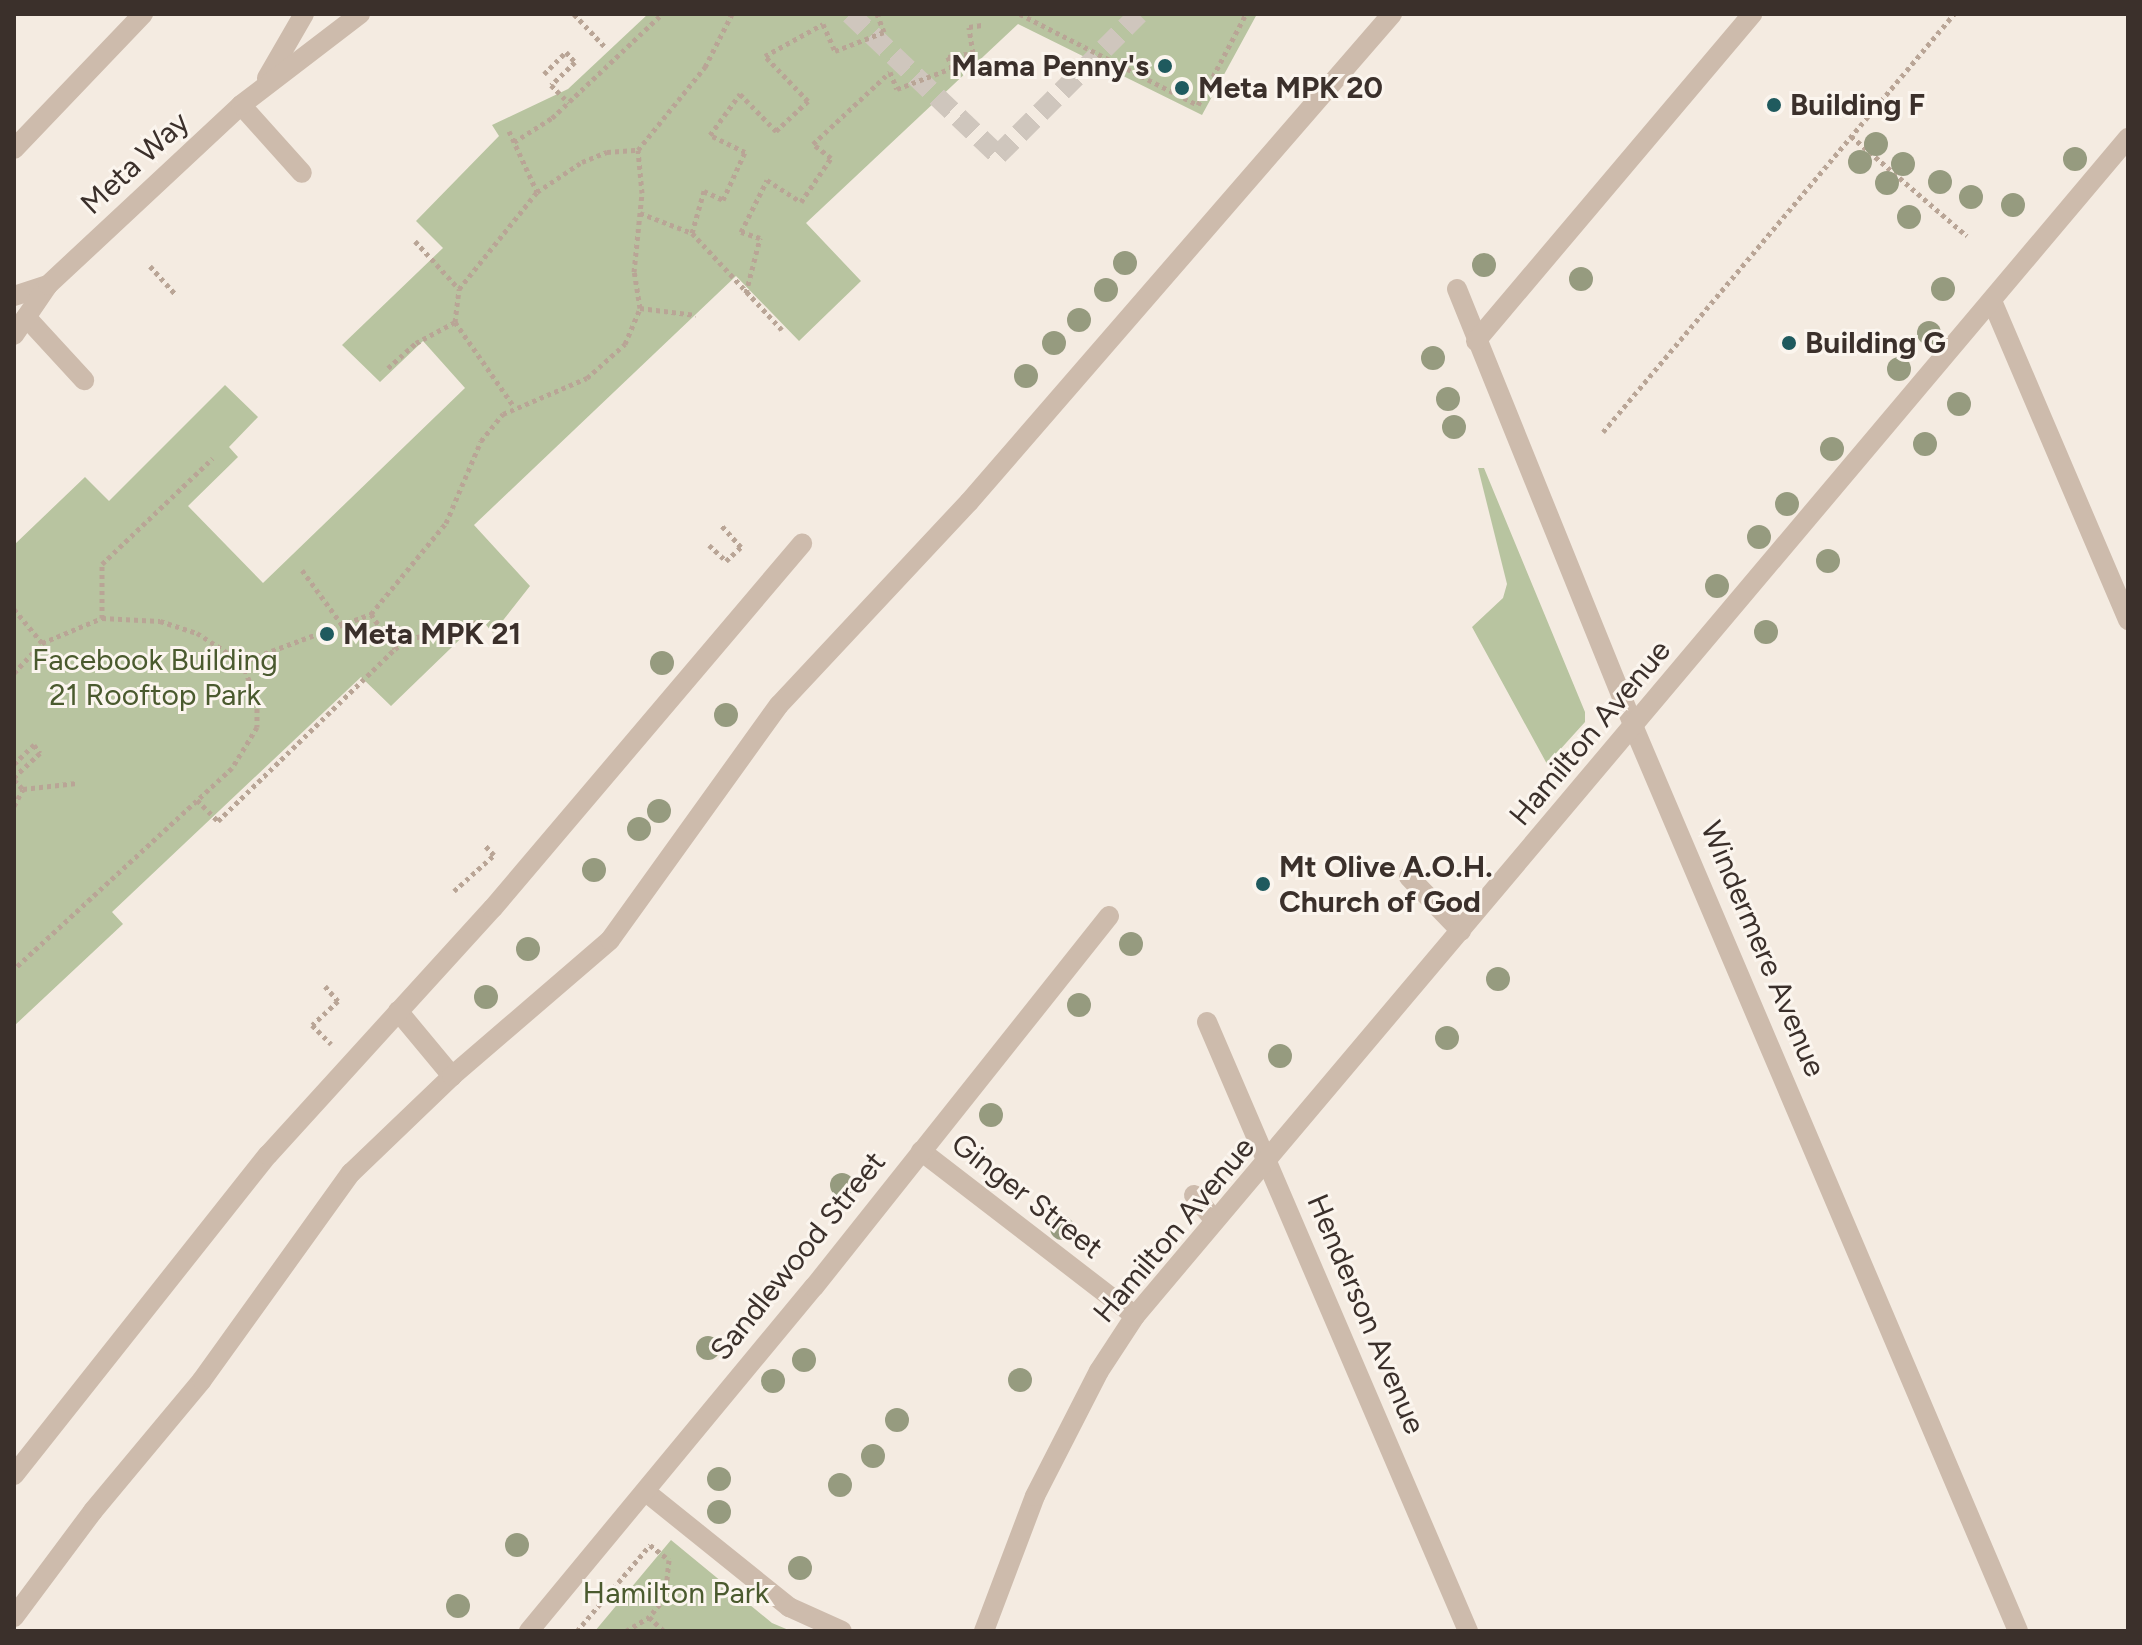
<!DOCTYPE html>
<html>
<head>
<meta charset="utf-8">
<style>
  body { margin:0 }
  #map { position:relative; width:2142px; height:1645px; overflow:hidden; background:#f4ebe1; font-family:Figtree,sans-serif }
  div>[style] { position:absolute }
  .green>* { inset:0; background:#b8c4a0 }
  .minor-tunnel>* { height:20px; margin-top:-10px; transform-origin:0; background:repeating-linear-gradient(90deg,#cfc6bd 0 20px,transparent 0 30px) }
  .path>* { height:5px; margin-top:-2.5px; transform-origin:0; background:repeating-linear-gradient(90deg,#b9a596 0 4px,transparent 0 8px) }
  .minor>* { height:20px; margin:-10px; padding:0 10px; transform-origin:10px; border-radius:10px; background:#cdbbac }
  .trees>* { width:24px; height:24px; margin:-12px; border-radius:50%; background:#969b7f }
  .dots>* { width:22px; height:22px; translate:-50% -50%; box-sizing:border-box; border:4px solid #fbf5ee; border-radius:50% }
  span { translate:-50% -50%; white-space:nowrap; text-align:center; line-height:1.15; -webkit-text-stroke:6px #fbf5ee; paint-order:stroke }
  .poi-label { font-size:30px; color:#3b302b; font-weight:700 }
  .right { translate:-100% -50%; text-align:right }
  .left { translate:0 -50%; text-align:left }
  .street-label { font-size:30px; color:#3b302b }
  .park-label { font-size:30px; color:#4a5a2e }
  .frame { position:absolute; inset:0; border:16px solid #3b302b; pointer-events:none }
</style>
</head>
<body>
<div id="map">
  <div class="green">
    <div style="clip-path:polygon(648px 14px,1257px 14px,1202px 115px,1018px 24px,806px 223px,861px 281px,799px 341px,736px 276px,474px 525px,530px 586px,493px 633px,481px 619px,391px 706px,361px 677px,112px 912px,123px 924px,14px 1026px,14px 545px,85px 477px,109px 501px,225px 385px,258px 417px,229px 447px,238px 457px,188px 506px,263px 583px,465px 388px,423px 341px,380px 382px,342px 345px,443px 248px,416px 221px,499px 136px,492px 125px,568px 89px)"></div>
    <div style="clip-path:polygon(1478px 468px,1484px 468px,1585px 712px,1585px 722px,1547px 764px,1472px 627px,1503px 598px,1507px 584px)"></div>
    <div style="clip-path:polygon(671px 1540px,772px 1623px,791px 1631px,595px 1631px)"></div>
  </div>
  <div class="minor-tunnel">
    <div style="left:850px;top:14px;width:204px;rotate:43.6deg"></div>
    <div style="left:998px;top:155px;width:199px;rotate:-45deg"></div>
  </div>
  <div class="path">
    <div style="left:574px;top:14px;width:44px;rotate:46.8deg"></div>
    <div style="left:1020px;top:14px;width:200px;rotate:27.1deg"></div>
    <div style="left:1198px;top:105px;width:103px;rotate:-62.2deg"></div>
    <div style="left:544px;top:74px;width:31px;rotate:-45deg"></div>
    <div style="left:566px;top:52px;width:13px;rotate:48deg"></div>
    <div style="left:575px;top:62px;width:33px;rotate:136deg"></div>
    <div style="left:551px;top:85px;width:25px;rotate:45deg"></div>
    <div style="left:509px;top:131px;width:67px;rotate:65.3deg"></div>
    <div style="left:1851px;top:136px;width:153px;rotate:40.8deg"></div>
    <div style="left:514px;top:142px;width:45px;rotate:-32.3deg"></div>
    <div style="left:552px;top:118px;width:151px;rotate:-43.4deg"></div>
    <div style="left:640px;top:213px;width:56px;rotate:21deg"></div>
    <div style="left:692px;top:233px;width:132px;rotate:47.1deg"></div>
    <div style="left:692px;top:233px;width:44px;rotate:-74.1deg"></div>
    <div style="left:704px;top:191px;width:21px;rotate:25deg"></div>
    <div style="left:723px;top:200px;width:53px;rotate:-65.4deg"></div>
    <div style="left:745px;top:152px;width:39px;rotate:-154deg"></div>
    <div style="left:710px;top:135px;width:51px;rotate:-53.8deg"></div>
    <div style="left:740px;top:94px;width:52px;rotate:45.8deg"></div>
    <div style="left:776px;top:131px;width:44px;rotate:-43.2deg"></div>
    <div style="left:808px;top:101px;width:62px;rotate:-133.7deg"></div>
    <div style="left:765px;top:56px;width:66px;rotate:-28.9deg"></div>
    <div style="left:823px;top:24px;width:30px;rotate:66deg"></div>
    <div style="left:835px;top:51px;width:53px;rotate:-21.2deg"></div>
    <div style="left:884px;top:32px;width:19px;rotate:-111deg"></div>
    <div style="left:415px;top:241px;width:65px;rotate:47.5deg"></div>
    <div style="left:150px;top:266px;width:38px;rotate:48deg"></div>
    <div style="left:746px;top:293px;width:57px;rotate:-75.7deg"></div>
    <div style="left:760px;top:238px;width:20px;rotate:-162deg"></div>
    <div style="left:741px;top:232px;width:58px;rotate:-63.4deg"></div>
    <div style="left:767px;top:180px;width:40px;rotate:32.9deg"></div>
    <div style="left:801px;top:202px;width:53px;rotate:-55.7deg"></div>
    <div style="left:831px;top:158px;width:23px;rotate:-142deg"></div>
    <div style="left:813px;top:144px;width:105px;rotate:-43.1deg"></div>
    <div style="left:890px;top:72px;width:18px;rotate:68deg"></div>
    <div style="left:897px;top:89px;width:59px;rotate:-20.9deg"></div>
    <div style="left:952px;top:68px;width:12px;rotate:-110deg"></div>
    <div style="left:948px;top:57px;width:25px;rotate:-9deg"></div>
    <div style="left:973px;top:53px;width:26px;rotate:-99deg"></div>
    <div style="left:969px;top:27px;width:13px;rotate:-9deg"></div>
    <div style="left:640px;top:308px;width:56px;rotate:7.1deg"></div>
    <div style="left:455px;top:322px;width:33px;rotate:-83deg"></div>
    <div style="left:459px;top:289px;width:124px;rotate:-51.2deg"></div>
    <div style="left:537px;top:192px;width:54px;rotate:-33.7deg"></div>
    <div style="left:582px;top:162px;width:27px;rotate:-22deg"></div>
    <div style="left:607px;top:152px;width:31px;rotate:-4deg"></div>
    <div style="left:388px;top:368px;width:38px;rotate:-42deg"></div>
    <div style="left:416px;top:343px;width:44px;rotate:-28.3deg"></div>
    <div style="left:455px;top:322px;width:101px;rotate:55.1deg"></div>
    <div style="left:1603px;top:432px;width:546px;rotate:-49.98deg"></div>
    <div style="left:709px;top:545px;width:23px;rotate:43deg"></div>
    <div style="left:726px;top:561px;width:21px;rotate:-43deg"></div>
    <div style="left:741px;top:547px;width:31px;rotate:-132deg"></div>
    <div style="left:302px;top:570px;width:69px;rotate:53.8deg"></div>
    <div style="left:14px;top:609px;width:44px;rotate:50.5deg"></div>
    <div style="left:371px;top:614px;width:42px;rotate:55.6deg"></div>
    <div style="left:102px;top:618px;width:54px;rotate:-90deg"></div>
    <div style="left:102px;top:564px;width:153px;rotate:-43.7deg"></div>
    <div style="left:242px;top:662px;width:138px;rotate:-20.4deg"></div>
    <div style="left:371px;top:614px;width:118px;rotate:-50.5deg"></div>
    <div style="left:446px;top:523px;width:89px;rotate:-66.9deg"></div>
    <div style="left:481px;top:441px;width:35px;rotate:-51deg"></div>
    <div style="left:503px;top:414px;width:91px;rotate:-23.2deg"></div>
    <div style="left:587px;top:378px;width:51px;rotate:-41.8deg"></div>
    <div style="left:625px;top:344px;width:39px;rotate:-67deg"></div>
    <div style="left:640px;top:308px;width:36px;rotate:-99deg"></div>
    <div style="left:634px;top:272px;width:79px;rotate:-84.2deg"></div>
    <div style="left:642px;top:193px;width:43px;rotate:-95.3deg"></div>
    <div style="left:638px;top:150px;width:107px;rotate:-51.1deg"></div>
    <div style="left:705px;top:67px;width:59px;rotate:-63deg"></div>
    <div style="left:14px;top:673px;width:41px;rotate:-47deg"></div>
    <div style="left:42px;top:643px;width:65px;rotate:-22.6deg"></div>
    <div style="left:102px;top:618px;width:58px;rotate:3deg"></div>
    <div style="left:160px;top:621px;width:39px;rotate:18deg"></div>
    <div style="left:197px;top:633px;width:54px;rotate:32.8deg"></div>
    <div style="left:242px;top:662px;width:42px;rotate:69deg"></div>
    <div style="left:257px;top:701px;width:26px;rotate:90deg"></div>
    <div style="left:257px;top:727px;width:48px;rotate:121.4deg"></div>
    <div style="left:232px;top:768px;width:297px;rotate:137.3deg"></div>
    <div style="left:14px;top:764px;width:28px;rotate:-44deg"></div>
    <div style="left:34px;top:745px;width:10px;rotate:53deg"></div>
    <div style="left:40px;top:753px;width:35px;rotate:137deg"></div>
    <div style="left:14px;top:780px;width:13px;rotate:45deg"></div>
    <div style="left:197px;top:800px;width:30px;rotate:45deg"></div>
    <div style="left:218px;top:821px;width:247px;rotate:-44.2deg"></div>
    <div style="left:395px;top:649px;width:17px;rotate:-36deg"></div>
    <div style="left:409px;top:639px;width:73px;rotate:-13.5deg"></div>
    <div style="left:14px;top:806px;width:19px;rotate:-62deg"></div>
    <div style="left:23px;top:789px;width:54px;rotate:-6.3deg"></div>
    <div style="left:454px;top:891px;width:54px;rotate:-42deg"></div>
    <div style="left:494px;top:855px;width:16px;rotate:-133deg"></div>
    <div style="left:325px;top:986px;width:20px;rotate:49deg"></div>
    <div style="left:338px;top:1001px;width:35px;rotate:137deg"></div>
    <div style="left:312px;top:1025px;width:27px;rotate:45deg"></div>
    <div style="left:577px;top:1631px;width:113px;rotate:-49.7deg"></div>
    <div style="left:650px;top:1545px;width:24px;rotate:38deg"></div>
    <div style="left:669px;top:1560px;width:38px;rotate:96deg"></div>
    <div style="left:665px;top:1598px;width:25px;rotate:130deg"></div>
    <div style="left:649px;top:1617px;width:21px;rotate:43deg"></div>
    <div style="left:626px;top:1631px;width:27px;rotate:-31deg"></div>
  </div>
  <div class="minor">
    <div style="left:267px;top:78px;width:74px;rotate:-60deg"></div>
    <div style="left:241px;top:105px;width:91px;rotate:48.1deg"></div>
    <div style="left:14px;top:149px;width:187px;rotate:-46.3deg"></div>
    <div style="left:1457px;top:289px;width:473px;rotate:68deg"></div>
    <div style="left:1634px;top:728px;width:981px;rotate:66.96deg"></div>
    <div style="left:14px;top:296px;width:36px;rotate:-18deg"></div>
    <div style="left:1992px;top:301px;width:347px;rotate:66.9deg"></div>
    <div style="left:26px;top:317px;width:86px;rotate:47.4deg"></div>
    <div style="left:14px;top:335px;width:60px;rotate:-55.8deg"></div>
    <div style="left:48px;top:285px;width:264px;rotate:-43deg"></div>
    <div style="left:241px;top:105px;width:150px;rotate:-37.4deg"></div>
    <div style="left:1476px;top:341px;width:428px;rotate:-49.8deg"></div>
    <div style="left:1409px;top:877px;width:75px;rotate:46.1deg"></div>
    <div style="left:398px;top:1011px;width:85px;rotate:50.3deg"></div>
    <div style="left:1207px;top:1022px;width:663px;rotate:66.8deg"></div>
    <div style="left:921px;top:1151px;width:270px;rotate:37.6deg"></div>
    <div style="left:1194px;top:1195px;width:32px;rotate:51deg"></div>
    <div style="left:14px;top:1475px;width:409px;rotate:-51.6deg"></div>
    <div style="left:268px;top:1155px;width:334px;rotate:-47.7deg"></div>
    <div style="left:493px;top:908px;width:478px;rotate:-49.7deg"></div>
    <div style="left:646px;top:1492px;width:184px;rotate:38.8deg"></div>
    <div style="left:789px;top:1607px;width:58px;rotate:24.4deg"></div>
    <div style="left:14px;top:1617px;width:132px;rotate:-53.3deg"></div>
    <div style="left:93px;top:1511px;width:170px;rotate:-50.2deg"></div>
    <div style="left:202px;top:1380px;width:255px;rotate:-54.3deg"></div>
    <div style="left:351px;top:1173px;width:140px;rotate:-43.8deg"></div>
    <div style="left:452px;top:1076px;width:208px;rotate:-40.7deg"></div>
    <div style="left:610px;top:940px;width:289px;rotate:-54.3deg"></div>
    <div style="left:779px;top:705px;width:278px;rotate:-46.9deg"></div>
    <div style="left:969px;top:502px;width:646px;rotate:-49.08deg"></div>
    <div style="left:529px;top:1631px;width:447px;rotate:-50.4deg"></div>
    <div style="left:814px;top:1287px;width:474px;rotate:-51.5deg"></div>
    <div style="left:984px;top:1631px;width:144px;rotate:-69.3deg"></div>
    <div style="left:1035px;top:1496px;width:140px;rotate:-62.9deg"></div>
    <div style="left:1099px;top:1371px;width:66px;rotate:-56.8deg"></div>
    <div style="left:1135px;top:1316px;width:1541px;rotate:-49.87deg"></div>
  </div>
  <div class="trees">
    <div style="left:1876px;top:144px"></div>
    <div style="left:2075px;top:159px"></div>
    <div style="left:1860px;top:162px"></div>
    <div style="left:1903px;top:164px"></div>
    <div style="left:1940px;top:182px"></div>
    <div style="left:1887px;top:183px"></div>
    <div style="left:1971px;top:197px"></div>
    <div style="left:2013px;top:205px"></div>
    <div style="left:1909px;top:217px"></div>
    <div style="left:1125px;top:263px"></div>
    <div style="left:1484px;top:265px"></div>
    <div style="left:1581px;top:279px"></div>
    <div style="left:1943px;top:289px"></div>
    <div style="left:1106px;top:290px"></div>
    <div style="left:1079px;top:320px"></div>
    <div style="left:1929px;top:333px"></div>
    <div style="left:1054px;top:343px"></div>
    <div style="left:1433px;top:358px"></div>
    <div style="left:1899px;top:369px"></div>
    <div style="left:1026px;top:376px"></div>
    <div style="left:1448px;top:399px"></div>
    <div style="left:1959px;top:404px"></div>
    <div style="left:1454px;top:427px"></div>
    <div style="left:1925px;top:444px"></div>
    <div style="left:1832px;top:449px"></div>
    <div style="left:1787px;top:504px"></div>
    <div style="left:1759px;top:537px"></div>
    <div style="left:1828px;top:561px"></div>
    <div style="left:1717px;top:586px"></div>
    <div style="left:1766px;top:632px"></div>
    <div style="left:662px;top:663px"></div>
    <div style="left:726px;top:715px"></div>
    <div style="left:659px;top:811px"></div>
    <div style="left:639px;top:829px"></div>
    <div style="left:594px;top:870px"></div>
    <div style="left:1131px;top:944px"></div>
    <div style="left:528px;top:949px"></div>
    <div style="left:1498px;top:979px"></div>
    <div style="left:486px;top:997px"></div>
    <div style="left:1079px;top:1005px"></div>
    <div style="left:1447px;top:1038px"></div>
    <div style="left:1280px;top:1056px"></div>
    <div style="left:991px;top:1115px"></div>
    <div style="left:842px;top:1185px"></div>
    <div style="left:1062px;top:1228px"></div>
    <div style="left:708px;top:1348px"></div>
    <div style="left:804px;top:1360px"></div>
    <div style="left:1020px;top:1380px"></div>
    <div style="left:773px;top:1381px"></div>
    <div style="left:897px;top:1420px"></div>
    <div style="left:873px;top:1456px"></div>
    <div style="left:719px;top:1479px"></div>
    <div style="left:840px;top:1485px"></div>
    <div style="left:719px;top:1512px"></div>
    <div style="left:517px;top:1545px"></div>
    <div style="left:800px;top:1568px"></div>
    <div style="left:458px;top:1606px"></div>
  </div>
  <div class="dots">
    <div style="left:1165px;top:66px;background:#1f5a5e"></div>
    <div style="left:1182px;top:88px;background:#1f5a5e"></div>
    <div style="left:1774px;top:105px;background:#1f5a5e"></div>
    <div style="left:1789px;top:343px;background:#1f5a5e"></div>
    <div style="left:327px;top:634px;background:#1f5a5e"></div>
    <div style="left:1263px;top:884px;background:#1f5a5e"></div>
  </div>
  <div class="poi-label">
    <span class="right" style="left:1149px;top:66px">Mama Penny's</span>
    <span class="left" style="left:1198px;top:88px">Meta MPK 20</span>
    <span class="left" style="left:1790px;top:105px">Building F</span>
    <span class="left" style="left:1805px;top:343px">Building G</span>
    <span class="left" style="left:343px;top:634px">Meta MPK 21</span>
    <span class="left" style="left:1279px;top:884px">Mt Olive A.O.H.<br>Church of God</span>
  </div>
  <div class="street-label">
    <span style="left:135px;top:163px;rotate:-43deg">Meta Way</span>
    <span style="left:1590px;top:733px;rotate:-50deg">Hamilton Avenue</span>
    <span style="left:1763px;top:949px;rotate:67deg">Windermere Avenue</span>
    <span style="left:1027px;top:1196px;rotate:38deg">Ginger Street</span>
    <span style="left:1174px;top:1230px;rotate:-50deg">Hamilton Avenue</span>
    <span style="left:798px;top:1256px;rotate:-51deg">Sandlewood Street</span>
    <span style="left:1366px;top:1314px;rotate:67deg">Henderson Avenue</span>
  </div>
  <div class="park-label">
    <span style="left:155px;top:677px">Facebook Building<br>21 Rooftop Park</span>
    <span style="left:676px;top:1593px">Hamilton Park</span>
  </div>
  <div class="frame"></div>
</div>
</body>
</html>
